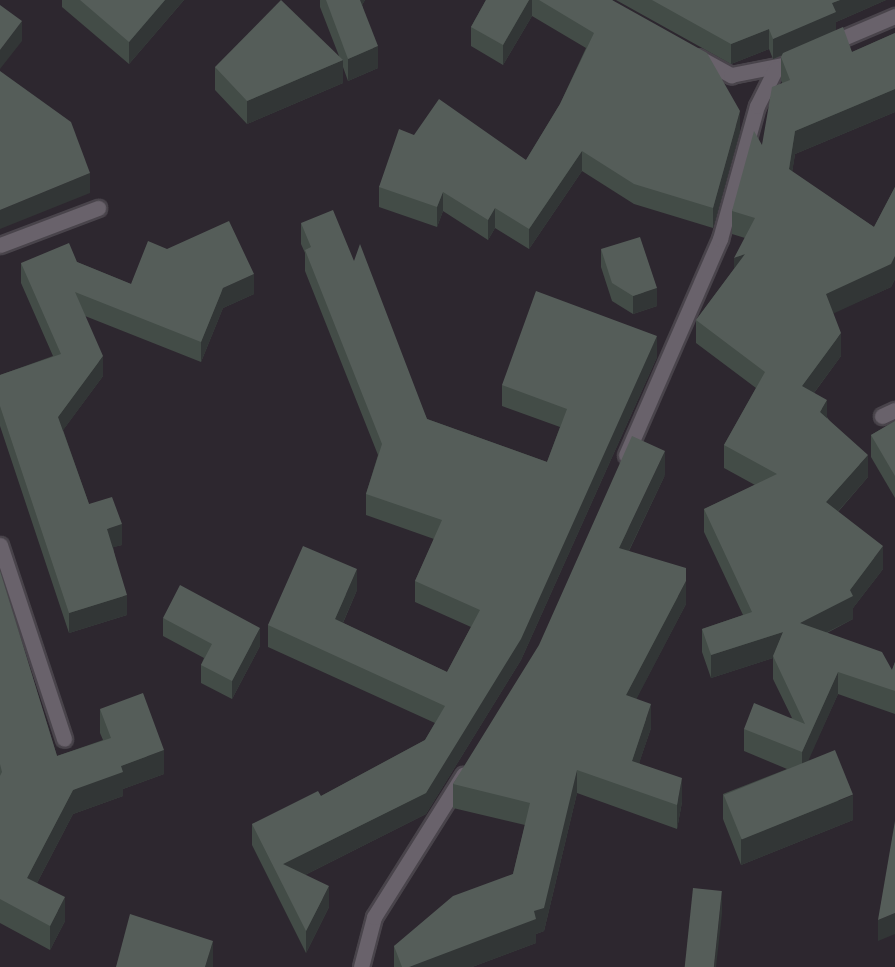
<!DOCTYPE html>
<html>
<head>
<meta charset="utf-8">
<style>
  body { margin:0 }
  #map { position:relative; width:895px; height:967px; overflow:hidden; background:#2d272f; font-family:Poppins,sans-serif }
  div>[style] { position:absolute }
  .roads { filter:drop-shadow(2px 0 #49444b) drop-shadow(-2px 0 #49444b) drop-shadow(0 2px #49444b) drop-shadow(0 -2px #49444b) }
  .lane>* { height:15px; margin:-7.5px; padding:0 7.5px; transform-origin:7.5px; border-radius:7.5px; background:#69626b }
  .street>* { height:15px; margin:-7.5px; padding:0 7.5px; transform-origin:7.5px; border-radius:7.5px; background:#69626b }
  .wall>* { inset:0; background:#434c47 }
  .shaded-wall>* { inset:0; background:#323636 }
  .building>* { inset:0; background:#555d59; transform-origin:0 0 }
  span { translate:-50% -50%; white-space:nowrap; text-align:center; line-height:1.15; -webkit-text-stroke:4.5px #141115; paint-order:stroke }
</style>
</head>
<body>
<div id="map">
  <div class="roads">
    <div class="lane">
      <div style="left:0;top:545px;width:204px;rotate:71.7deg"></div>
    </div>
    <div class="street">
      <div style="left:829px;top:44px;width:72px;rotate:-23deg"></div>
      <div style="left:698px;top:57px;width:38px;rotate:29deg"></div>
      <div style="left:731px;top:75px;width:52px;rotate:-11.1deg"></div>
      <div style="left:0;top:245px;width:105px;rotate:-20.7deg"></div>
      <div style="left:882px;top:416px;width:14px;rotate:-25deg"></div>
      <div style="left:626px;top:455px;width:236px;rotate:-66.5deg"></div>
      <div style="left:720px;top:239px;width:138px;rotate:-74.5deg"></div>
      <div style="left:757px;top:106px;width:42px;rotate:-63.4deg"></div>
      <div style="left:361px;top:967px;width:52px;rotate:-75.4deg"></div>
      <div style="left:374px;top:917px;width:168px;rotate:-57.9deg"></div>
    </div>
  </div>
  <div class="wall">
    <div style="clip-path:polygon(62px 0,184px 0,129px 64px,62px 7px)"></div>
    <div style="clip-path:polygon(320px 0,365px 0,362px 5px,378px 68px,348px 81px,343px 67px,343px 83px,247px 124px,215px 90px,215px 67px,339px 56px,320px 7px)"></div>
    <div style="clip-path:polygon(486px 0,612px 0,740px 131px,713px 228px,634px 204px,582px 171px,529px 249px,495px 228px,488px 240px,443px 211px,437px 227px,379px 207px,379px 187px,414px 135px,526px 160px,560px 104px,586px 48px,532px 16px,503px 65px,471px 46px,471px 27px)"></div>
    <div style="clip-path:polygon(616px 0,886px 0,836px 22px,836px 30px,852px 52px,895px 33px,895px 112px,795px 154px,792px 172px,874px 227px,895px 187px,895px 279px,891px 287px,833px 313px,841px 356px,814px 393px,827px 417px,868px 477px,838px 512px,883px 569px,853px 608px,853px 619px,827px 633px,892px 670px,895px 662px,895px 714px,838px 694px,808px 760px,853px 820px,741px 865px,723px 819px,723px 794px,787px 769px,744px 751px,744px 729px,792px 718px,773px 679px,773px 658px,711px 678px,702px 652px,702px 629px,743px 615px,704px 532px,704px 509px,755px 485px,724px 468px,724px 445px,756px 388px,696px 343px,696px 320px,734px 269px,745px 238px,732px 234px,732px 211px,762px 145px,782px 83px,781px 80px,781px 57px,782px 55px,773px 59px,769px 49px,731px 64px)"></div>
    <div style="clip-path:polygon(301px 223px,354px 261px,427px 419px,547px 462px,560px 427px,502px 406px,502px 385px,657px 357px,521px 660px,426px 814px,305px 875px,329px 907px,306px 953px,252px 845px,252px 824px,321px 796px,425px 740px,435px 723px,268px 647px,268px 625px,357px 590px,343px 623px,447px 672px,471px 627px,415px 602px,415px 581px,434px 539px,366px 515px,366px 494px,378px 455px,305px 271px,305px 253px,301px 244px)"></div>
    <div style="clip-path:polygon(601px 249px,657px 306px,633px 314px,612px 301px,601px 267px)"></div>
    <div style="clip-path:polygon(77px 262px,131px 284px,254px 294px,223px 308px,201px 362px,85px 316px,103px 376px,63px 430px,89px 504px,122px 545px,113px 547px,127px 615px,69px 633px,0 426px,0 375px,53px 356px,21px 283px,21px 263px)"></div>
    <div style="clip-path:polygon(895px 421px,895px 498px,871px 457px,871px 435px)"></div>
    <div style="clip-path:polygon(665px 475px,629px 551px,686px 604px,636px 699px,651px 728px,639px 763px,682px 802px,677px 829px,577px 793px,544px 931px,536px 934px,536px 943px,472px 967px,394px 967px,394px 946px,513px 874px,525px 825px,453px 808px,453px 784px)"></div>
    <div style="clip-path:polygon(0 571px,57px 756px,103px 740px,100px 733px,100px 709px,164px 774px,123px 789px,123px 796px,73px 814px,37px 883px,65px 921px,50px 950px,0 923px)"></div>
    <div style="clip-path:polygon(163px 618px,260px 646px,232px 699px,201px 683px,201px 665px,204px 658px,163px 636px)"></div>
  </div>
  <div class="shaded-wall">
    <div style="clip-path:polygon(165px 0,184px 0,129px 64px,129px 42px)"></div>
    <div style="clip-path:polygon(357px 0,365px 0,357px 14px)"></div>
    <div style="clip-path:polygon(529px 0,532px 0,532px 16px,503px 65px,503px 45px)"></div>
    <div style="clip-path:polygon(840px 0,886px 0,836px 22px,836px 31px,773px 59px,773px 39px,832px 3px)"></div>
    <div style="clip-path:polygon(22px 21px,22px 41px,0 69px,0 50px)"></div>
    <div style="clip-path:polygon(769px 29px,769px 49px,731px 64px,731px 44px)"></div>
    <div style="clip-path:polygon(378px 46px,378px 68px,348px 81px,348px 59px)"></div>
    <div style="clip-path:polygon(343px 60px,343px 83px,247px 124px,247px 101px)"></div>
    <div style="clip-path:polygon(895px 89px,895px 112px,795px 154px,789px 192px,789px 169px,795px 131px)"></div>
    <div style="clip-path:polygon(740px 111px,740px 131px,713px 228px,713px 208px)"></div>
    <div style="clip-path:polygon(582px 151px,582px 171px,529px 249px,529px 229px)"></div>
    <div style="clip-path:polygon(90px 173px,90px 193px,0 229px,0 210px)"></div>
    <div style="clip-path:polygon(443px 192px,443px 211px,437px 227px,437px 207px)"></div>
    <div style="clip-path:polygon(495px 208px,495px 228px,488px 240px,488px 220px)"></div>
    <div style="clip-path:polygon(745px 254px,734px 281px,734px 258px)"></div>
    <div style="clip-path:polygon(895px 256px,895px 279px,891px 287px,826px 317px,826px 294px)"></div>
    <div style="clip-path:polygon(254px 274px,254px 294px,223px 308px,201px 362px,201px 342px,223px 288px)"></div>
    <div style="clip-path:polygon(657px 288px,657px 306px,633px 314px,633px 296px)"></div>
    <div style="clip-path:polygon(841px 333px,841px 356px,802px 409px,802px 386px)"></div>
    <div style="clip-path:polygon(657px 336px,657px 357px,521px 660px,426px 814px,283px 886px,283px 864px,426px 793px)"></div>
    <div style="clip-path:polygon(103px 356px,103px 376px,58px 437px,58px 417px)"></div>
    <div style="clip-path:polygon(827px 400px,827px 423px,820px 412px)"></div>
    <div style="clip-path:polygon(665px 451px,665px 475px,619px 571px,619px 548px)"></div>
    <div style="clip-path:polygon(868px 455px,868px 477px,826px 525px,826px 502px)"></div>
    <div style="clip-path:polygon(122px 524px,122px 545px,107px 549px,107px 529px)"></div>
    <div style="clip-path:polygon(883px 546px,883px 569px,853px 608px,853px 619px,800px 646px,800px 623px,850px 590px)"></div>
    <div style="clip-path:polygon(357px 569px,357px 590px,335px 641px,335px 619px)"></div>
    <div style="clip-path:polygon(686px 581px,686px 604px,626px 719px,626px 695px)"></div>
    <div style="clip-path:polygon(127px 595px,127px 615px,69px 633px,69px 613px)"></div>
    <div style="clip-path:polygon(260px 628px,260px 646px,232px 699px,232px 681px)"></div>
    <div style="clip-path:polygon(783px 632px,773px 658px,711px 678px,711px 655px)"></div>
    <div style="clip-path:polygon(838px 672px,838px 694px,802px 775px,802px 752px)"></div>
    <div style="clip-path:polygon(651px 704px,651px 728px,632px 784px,632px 761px)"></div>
    <div style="clip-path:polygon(164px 750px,164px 774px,123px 789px,123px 796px,73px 814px,27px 902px,27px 878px,73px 790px,121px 766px)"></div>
    <div style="clip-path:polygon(577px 770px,577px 793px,544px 931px,536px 934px,536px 943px,472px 967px,409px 967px,534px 911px)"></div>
    <div style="clip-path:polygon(682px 778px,682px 802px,677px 829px,677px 805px)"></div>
    <div style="clip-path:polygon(853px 795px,853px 820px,741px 865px,741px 839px)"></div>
    <div style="clip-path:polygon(329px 886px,329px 907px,306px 953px,306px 931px)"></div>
    <div style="clip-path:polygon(722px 891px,722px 914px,716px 967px,714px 967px)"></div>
    <div style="clip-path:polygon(65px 897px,65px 921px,50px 950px,50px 926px)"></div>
    <div style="clip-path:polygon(895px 913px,895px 934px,878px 941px,878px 920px)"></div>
    <div style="clip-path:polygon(213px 941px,213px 967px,205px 967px)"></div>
  </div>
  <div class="building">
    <div style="clip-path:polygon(80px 0,165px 0,129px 42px)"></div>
    <div style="clip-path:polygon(281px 0,343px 60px,247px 101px,215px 67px)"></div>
    <div style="clip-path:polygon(326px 0,360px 0,378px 46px,348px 59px)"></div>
    <div style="clip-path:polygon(486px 0,529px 0,503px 45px,471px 27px)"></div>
    <div style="clip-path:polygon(539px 0,612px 0,707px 53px,740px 111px,713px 208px,634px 184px,582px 151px,529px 229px,495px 208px,488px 220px,443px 192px,437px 207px,379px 187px,399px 129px,414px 135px,439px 99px,526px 160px,560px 104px,594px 33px)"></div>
    <div style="clip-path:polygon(652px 0,840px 0,832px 3px,836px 12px,773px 39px,769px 29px,731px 44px)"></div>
    <div style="clip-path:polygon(0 5px,22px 21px,0 50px)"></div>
    <div style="clip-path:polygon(843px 27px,852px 52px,895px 33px,895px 89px,795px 131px,789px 169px,874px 227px,895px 187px,895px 256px,891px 264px,826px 294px,841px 333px,802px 386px,827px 400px,820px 412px,868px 455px,826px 502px,883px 546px,850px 590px,853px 596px,800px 623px,882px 652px,892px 670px,895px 662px,895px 691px,838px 672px,802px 752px,744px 729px,754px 703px,805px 724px,773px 656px,783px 632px,711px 655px,702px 629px,752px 612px,704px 509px,777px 474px,724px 445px,765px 372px,696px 320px,745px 254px,734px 258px,755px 218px,732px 211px,754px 131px,762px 145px,772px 87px,790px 80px,781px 57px,783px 53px)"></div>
    <div style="clip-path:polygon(0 71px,71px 122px,90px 173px,0 210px)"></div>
    <div style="clip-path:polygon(333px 210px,354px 261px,360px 244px,427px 419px,547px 462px,567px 409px,502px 385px,536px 291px,657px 336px,521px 639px,426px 793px,283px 864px,329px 886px,306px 931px,252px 824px,318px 791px,321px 796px,425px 740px,445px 706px,268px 625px,303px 546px,357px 569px,335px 619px,447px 672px,480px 610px,415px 581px,442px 520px,366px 494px,382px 444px,305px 250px,311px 247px,301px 223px)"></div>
    <div style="clip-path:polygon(229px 221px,254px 274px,223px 288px,201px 342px,75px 292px,103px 356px,58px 417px,89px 504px,112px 497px,122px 524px,107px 529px,127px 595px,69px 613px,0 406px,0 375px,61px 354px,21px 263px,69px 243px,77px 262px,131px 284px,148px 241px,167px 249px)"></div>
    <div style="clip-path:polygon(640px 237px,657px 288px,633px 296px,612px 283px,601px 249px)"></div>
    <div style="clip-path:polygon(895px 421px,895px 476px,871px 435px)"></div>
    <div style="clip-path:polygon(632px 436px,665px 451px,619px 548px,686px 568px,686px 581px,626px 695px,651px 704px,632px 761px,682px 778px,677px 805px,577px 770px,544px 908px,534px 911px,536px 919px,409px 967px,402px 967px,394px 946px,453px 896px,513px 874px,530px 803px,453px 784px,539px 645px)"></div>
    <div style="clip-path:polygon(0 571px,57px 756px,111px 738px,100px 709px,143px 693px,164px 750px,121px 766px,123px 772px,73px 790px,27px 878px,65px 897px,50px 926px,0 899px,0 776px,2px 772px,0 764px)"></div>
    <div style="clip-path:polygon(180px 585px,260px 628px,232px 681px,201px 665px,212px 644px,163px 618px)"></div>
    <div style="left:835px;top:750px;width:48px;height:120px;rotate:68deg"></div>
    <div style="clip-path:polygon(895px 821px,895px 913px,878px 920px)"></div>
    <div style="left:693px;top:888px;width:29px;height:80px;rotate:6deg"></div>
    <div style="clip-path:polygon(130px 914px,213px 941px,205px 967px,116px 967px)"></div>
  </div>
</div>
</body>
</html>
